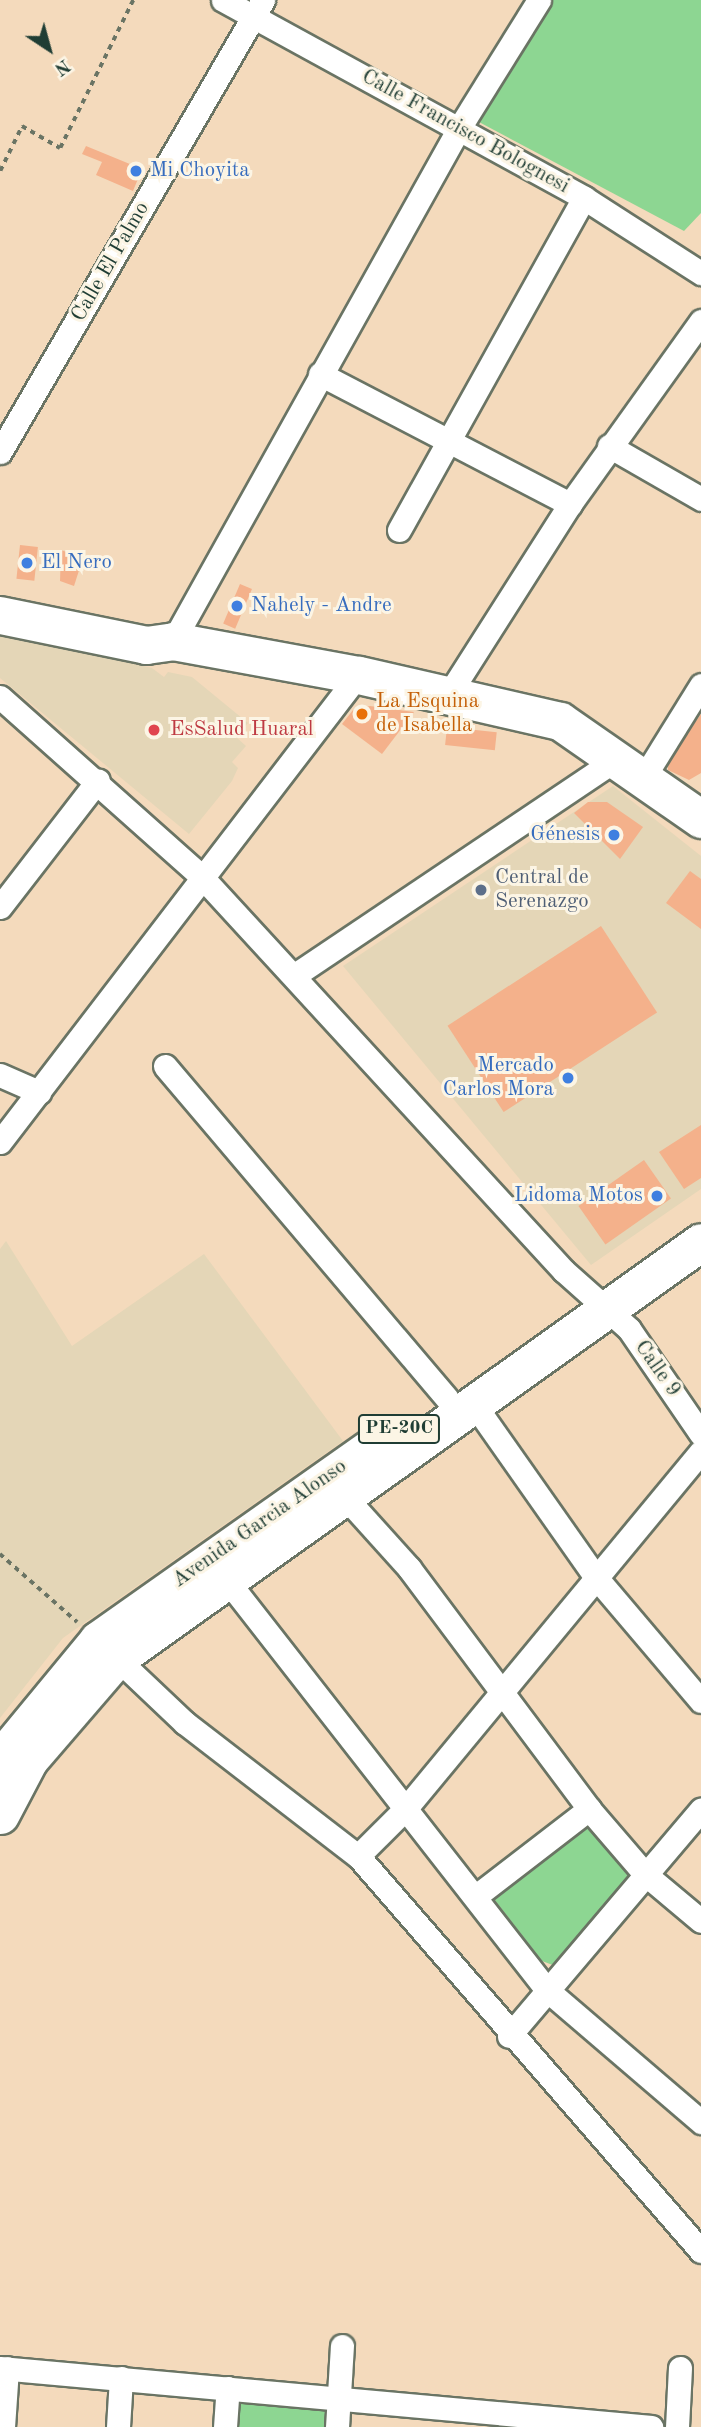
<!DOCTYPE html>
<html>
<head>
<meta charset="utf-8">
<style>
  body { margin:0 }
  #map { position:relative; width:701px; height:2427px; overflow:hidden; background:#f4dabc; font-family:"Old Standard TT",serif }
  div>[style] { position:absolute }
  .built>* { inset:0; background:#e4d6b7 }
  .green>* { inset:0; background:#8dd692 }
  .building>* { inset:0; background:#f4b18b; transform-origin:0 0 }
  .path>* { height:3.5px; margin-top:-1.75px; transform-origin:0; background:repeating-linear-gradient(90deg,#6a7464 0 5px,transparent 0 10px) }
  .roads { filter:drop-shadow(2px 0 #6a7464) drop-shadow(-2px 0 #6a7464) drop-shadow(0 2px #6a7464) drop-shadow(0 -2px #6a7464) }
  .minor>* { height:23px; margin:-11.5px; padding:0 11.5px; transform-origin:11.5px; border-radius:11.5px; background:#fff }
  .primary>* { height:37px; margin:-18.5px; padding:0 18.5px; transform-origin:18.5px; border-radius:18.5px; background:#fff }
  .dots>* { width:19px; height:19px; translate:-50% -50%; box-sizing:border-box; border:4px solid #fcf5e5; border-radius:50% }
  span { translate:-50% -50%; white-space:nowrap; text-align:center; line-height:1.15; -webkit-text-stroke:6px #fcf5e5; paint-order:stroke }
  .shield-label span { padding:2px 5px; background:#fcf5e5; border:2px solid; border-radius:5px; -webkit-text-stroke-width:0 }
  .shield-label { font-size:19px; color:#1f3d34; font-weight:700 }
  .street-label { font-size:21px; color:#1f3d34 }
  .shop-label { font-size:21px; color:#366cbe }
  .left { translate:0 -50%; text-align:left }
  .right { translate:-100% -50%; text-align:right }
  .food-label { font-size:21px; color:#c56008 }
  .health-label { font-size:21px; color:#be3a42 }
  .service-label { font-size:21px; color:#4e5e75 }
  .north { position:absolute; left:14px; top:14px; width:70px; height:70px; -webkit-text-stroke:5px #fcf5e5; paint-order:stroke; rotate:144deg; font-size:19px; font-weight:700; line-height:28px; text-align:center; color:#1f3d34 }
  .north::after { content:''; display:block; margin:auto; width:24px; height:32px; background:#1f3d34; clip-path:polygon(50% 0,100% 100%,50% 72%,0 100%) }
</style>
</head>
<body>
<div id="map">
  <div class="built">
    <div style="clip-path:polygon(0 633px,152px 668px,164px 677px,168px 672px,192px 677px,248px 723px,236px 737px,246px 746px,232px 762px,238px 768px,232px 781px,189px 834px,0 678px)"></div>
    <div style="clip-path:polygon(613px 786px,701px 856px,701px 1189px,591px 1265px,343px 966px)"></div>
    <div style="clip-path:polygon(6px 1241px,72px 1346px,204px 1254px,343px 1441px,63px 1638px,0 1718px,0 1249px)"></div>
  </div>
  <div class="green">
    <div style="clip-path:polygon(549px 0,701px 0,701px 213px,684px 231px,479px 122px)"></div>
    <div style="clip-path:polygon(590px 1823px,637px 1873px,558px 1967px,542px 1961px,493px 1898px)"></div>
    <div style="clip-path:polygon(229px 2399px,326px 2407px,324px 2427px,227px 2427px)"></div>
  </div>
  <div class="building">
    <div style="clip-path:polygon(86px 146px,142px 169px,133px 191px,96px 175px,102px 162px,82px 154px)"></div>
    <div style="left:20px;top:545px;width:18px;height:34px;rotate:6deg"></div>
    <div style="clip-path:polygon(61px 550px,83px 558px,74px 586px,60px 581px)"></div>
    <div style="left:240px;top:584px;width:13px;height:43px;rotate:23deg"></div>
    <div style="clip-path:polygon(370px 706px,414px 712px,382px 754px,342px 724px,353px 710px)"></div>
    <div style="clip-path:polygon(701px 714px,701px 773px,689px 780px,668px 770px,668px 760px)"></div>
    <div style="left:447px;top:727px;width:50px;height:18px;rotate:6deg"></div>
    <div style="clip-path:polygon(588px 802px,607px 802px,643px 827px,620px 859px,574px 813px)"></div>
    <div style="clip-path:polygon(690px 871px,701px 879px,701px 929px,666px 903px)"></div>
    <div style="left:601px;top:926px;width:103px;height:183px;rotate:57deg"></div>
    <div style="clip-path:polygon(701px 1125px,701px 1178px,684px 1189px,659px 1152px)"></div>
    <div style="left:644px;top:1160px;width:47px;height:80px;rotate:55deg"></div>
  </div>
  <div class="path">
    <div style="left:0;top:171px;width:50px;rotate:-63.9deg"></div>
    <div style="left:22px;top:126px;width:44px;rotate:30.1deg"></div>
    <div style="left:60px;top:148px;width:165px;rotate:-63.7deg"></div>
    <div style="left:0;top:1554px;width:103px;rotate:41.4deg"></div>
  </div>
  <div class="roads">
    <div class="minor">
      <div style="left:223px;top:0;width:412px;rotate:28.7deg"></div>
      <div style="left:584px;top:198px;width:139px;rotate:32.7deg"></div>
      <div style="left:320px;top:374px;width:282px;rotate:27.5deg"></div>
      <div style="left:609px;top:446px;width:106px;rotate:29.9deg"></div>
      <div style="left:0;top:452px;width:523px;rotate:-59.81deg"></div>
      <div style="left:399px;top:530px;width:380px;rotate:-60.9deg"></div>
      <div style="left:173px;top:641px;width:585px;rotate:-60.85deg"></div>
      <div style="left:458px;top:130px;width:153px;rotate:-58.1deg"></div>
      <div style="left:0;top:697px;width:269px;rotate:41.7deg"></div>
      <div style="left:201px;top:876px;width:536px;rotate:47.42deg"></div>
      <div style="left:564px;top:1271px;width:87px;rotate:41.7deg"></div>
      <div style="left:629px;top:1329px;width:127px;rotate:55.6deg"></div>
      <div style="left:447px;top:697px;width:229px;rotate:-57.5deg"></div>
      <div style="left:570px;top:504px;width:225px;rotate:-54.4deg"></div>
      <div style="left:644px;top:777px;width:108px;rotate:-58.2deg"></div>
      <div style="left:0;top:907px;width:160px;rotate:-52.3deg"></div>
      <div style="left:295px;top:975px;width:389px;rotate:-33.9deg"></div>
      <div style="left:165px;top:1066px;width:436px;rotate:49.7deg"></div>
      <div style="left:0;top:1075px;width:43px;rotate:23.6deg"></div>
      <div style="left:0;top:1142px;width:588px;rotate:-52.53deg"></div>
      <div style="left:474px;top:1404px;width:209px;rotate:54.9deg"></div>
      <div style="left:594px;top:1575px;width:165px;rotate:49.7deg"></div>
      <div style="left:337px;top:1488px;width:108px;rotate:48deg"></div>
      <div style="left:409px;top:1568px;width:301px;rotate:53.2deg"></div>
      <div style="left:589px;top:1809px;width:86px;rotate:49.3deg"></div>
      <div style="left:645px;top:1874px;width:73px;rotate:40deg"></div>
      <div style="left:219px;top:1570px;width:533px;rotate:52.01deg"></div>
      <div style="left:547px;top:1990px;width:203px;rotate:40.6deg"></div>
      <div style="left:108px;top:1650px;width:106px;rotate:43.5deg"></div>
      <div style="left:185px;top:1723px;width:218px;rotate:37.6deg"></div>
      <div style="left:358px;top:1856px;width:523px;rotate:49.03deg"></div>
      <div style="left:358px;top:1856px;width:68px;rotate:-45deg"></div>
      <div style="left:406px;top:1808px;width:462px;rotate:-50.4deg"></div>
      <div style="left:476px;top:1896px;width:143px;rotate:-37.6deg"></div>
      <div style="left:509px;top:2036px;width:297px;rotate:-49.7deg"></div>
      <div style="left:0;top:2368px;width:654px;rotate:5.18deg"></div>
      <div style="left:3px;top:2427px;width:59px;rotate:-86.1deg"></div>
      <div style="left:118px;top:2427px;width:49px;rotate:-86.5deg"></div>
      <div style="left:225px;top:2427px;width:39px;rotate:-86deg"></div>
      <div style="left:337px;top:2427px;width:81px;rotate:-86.5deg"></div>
      <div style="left:677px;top:2427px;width:59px;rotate:-87.1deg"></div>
    </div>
    <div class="primary">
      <div style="left:0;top:615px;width:149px;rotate:11.6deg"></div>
      <div style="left:146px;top:645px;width:27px;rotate:-8deg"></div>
      <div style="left:173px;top:641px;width:189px;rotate:10.4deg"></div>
      <div style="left:359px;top:675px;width:206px;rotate:12.9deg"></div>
      <div style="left:560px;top:721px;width:172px;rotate:34.8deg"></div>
      <div style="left:0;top:1759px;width:154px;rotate:-50.5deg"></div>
      <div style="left:98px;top:1640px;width:335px;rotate:-35.2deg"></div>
      <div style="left:0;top:1815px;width:62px;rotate:-62.2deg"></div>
      <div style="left:29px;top:1760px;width:133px;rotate:-49.3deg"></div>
      <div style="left:116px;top:1659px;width:718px;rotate:-35.48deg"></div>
    </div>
  </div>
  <div class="dots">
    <div style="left:136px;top:171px;background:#3f7fe0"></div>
    <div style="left:27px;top:563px;background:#3f7fe0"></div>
    <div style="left:237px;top:606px;background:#3f7fe0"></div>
    <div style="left:362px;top:714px;background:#e8710a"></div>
    <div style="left:154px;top:730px;background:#e0444e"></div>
    <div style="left:614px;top:835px;background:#3f7fe0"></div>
    <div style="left:481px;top:890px;background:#5c6f8a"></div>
    <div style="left:568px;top:1078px;background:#3f7fe0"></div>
    <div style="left:657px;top:1196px;background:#3f7fe0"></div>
  </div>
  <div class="shield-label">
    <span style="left:399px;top:1429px">PE-20C</span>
  </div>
  <div class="street-label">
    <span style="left:465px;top:132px;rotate:29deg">Calle Francisco Bolognesi</span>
    <span style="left:111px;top:262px;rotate:-60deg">Calle El Palmo</span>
    <span style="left:657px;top:1369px;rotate:55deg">Calle 9</span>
    <span style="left:260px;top:1524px;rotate:-35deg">Avenida Garcia Alonso</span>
  </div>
  <div class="shop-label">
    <span class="left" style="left:150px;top:171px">Mi Choyita</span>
    <span class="left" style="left:41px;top:563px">El Nero</span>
    <span class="left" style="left:251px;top:606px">Nahely - Andre</span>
    <span class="right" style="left:600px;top:835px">Génesis</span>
    <span class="right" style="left:554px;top:1078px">Mercado<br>Carlos Mora</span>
    <span class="right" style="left:643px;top:1196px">Lidoma Motos</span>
  </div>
  <div class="food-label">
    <span class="left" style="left:376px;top:714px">La Esquina<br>de Isabella</span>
  </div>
  <div class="health-label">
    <span class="left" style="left:170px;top:730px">EsSalud Huaral</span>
  </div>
  <div class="service-label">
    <span class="left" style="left:495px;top:890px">Central de<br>Serenazgo</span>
  </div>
  <div class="north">N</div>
</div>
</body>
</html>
